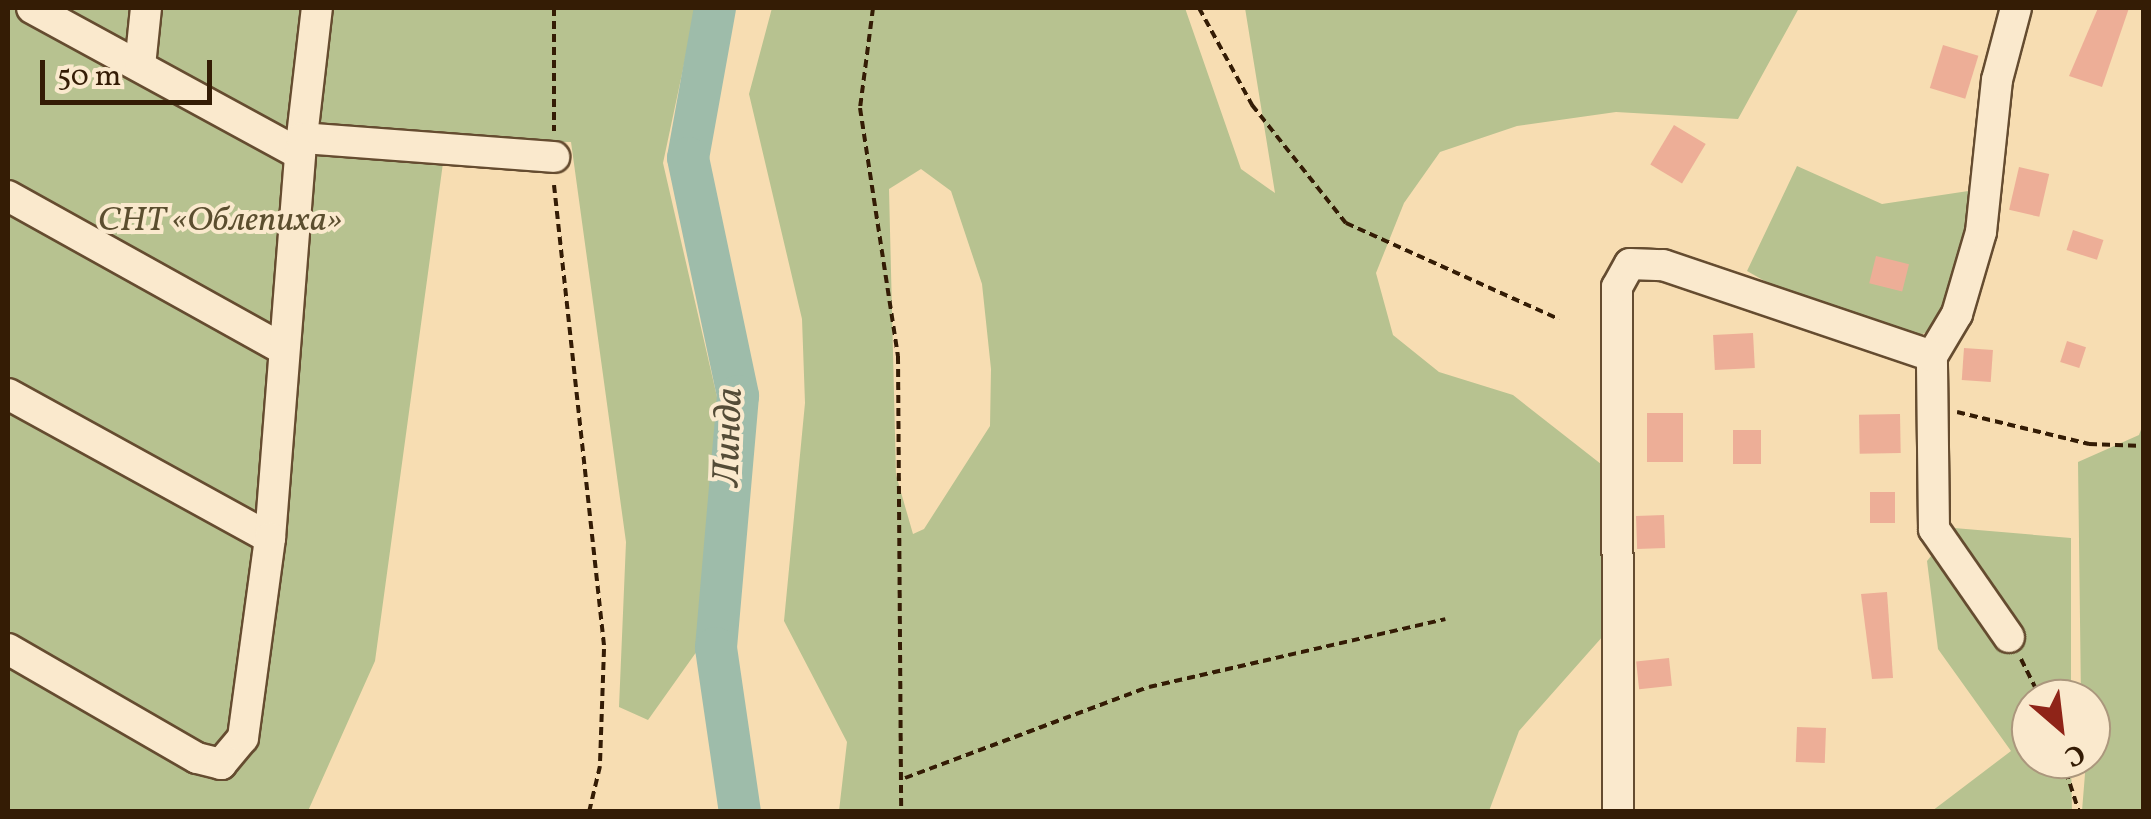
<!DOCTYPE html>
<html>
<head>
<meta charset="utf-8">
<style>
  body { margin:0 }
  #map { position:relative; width:2151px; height:819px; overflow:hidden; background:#f7ddb2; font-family:Vollkorn,serif }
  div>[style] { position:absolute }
  .green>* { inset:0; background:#b7c290 }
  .river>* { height:42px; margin:-21px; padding:0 21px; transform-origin:21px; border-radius:21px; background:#9ebcaa }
  .building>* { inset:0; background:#edae97; transform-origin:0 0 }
  .path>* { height:4px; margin-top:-2px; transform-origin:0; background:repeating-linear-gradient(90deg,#341c05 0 8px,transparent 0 13px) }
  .roads { filter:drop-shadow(2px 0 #654c30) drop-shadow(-2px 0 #654c30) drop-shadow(0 2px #654c30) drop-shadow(0 -2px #654c30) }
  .minor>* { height:30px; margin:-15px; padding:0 15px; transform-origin:15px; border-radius:15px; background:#fae9cd }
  span { translate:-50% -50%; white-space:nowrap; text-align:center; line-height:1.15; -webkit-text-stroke:8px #fae9cd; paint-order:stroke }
  .park-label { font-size:35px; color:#5b4e2f; font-style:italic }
  .water-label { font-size:38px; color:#544c37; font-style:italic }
  .frame { position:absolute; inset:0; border:10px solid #341c05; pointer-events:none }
  .north { position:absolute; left:2011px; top:679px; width:100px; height:100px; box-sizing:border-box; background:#fae9cd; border:2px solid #ab977d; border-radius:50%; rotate:152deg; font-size:28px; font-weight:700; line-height:40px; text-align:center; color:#341c05 }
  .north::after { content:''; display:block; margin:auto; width:35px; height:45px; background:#8f2418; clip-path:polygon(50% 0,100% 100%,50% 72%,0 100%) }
  .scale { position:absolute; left:40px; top:60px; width:172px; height:45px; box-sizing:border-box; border:5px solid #341c05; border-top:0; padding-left:12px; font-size:30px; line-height:35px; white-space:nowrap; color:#341c05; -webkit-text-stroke:8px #fae9cd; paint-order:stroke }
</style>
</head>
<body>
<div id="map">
  <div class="green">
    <div style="clip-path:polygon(8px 8px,696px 8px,663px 163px,720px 410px,702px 644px,648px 720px,619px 707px,626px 542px,571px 142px,446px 141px,375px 661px,308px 811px,8px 811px)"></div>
    <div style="clip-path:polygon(evenodd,772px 8px,1185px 8px,1241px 169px,1275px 193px,1245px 8px,1799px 8px,1738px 119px,1616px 112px,1517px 126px,1440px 152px,1404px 203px,1376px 273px,1393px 335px,1439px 372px,1513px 395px,1615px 475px,1619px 618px,1519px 731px,1489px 811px,839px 811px,847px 742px,784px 621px,805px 403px,802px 319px,749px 94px,772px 8px,921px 169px,951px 191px,982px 284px,991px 369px,990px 426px,924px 529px,913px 534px,896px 475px,889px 189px,921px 169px)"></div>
    <div style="clip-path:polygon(1797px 166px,1882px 204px,1975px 190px,1972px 240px,1941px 323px,1918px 337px,1809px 306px,1747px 271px)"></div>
    <div style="clip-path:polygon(2143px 424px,2143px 811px,2082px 811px,2091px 699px,2081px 699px,2078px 462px,2139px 435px)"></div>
    <div style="clip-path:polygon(1954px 528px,2071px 538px,2071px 699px,2031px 699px,2031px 759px,2071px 759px,2072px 811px,1932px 811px,2011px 751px,1938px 649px,1927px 561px)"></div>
  </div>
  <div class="river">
    <div style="left:715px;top:8px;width:152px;rotate:100.2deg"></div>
    <div style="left:688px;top:158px;width:243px;rotate:78.1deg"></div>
    <div style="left:738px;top:396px;width:253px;rotate:95deg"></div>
    <div style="left:716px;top:648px;width:166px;rotate:81.7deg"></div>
  </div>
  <div class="building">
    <div style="clip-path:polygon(2098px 8px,2129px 8px,2102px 87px,2069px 76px)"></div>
    <div style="left:1943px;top:45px;width:37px;height:45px;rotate:17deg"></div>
    <div style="left:1674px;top:125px;width:37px;height:46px;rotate:31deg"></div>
    <div style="left:2019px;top:167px;width:31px;height:44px;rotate:13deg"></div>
    <div style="left:2073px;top:230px;width:32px;height:21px;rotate:18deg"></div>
    <div style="left:1876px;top:256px;width:34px;height:28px;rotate:14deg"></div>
    <div style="left:1753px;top:333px;width:35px;height:40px;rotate:87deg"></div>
    <div style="left:2067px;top:341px;width:20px;height:22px;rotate:18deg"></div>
    <div style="left:1964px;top:348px;width:29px;height:32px;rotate:4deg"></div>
    <div style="left:1683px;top:413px;width:49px;height:36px;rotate:90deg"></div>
    <div style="left:1900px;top:414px;width:39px;height:41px;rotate:89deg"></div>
    <div style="left:1733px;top:430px;width:28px;height:34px"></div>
    <div style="left:1870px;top:492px;width:25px;height:31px"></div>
    <div style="left:1664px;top:515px;width:33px;height:28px;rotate:88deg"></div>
    <div style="clip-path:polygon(1887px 592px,1893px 678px,1872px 679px,1861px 594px)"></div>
    <div style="left:1669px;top:658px;width:28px;height:33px;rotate:84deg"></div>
    <div style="left:1797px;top:727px;width:29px;height:35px;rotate:2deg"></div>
  </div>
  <div class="path">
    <div style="left:554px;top:8px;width:123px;rotate:90deg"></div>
    <div style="left:873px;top:8px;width:101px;rotate:97.4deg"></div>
    <div style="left:860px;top:108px;width:251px;rotate:81.3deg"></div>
    <div style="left:898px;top:356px;width:456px;rotate:89.6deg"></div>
    <div style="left:1199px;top:8px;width:111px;rotate:61.3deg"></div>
    <div style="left:1252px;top:105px;width:151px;rotate:51.5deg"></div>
    <div style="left:1346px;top:223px;width:234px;rotate:24.3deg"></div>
    <div style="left:554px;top:185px;width:467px;rotate:83.8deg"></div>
    <div style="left:604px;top:649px;width:117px;rotate:92deg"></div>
    <div style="left:600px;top:766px;width:47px;rotate:103.4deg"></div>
    <div style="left:1957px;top:412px;width:136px;rotate:13.6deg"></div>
    <div style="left:2089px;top:444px;width:55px;rotate:2.1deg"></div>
    <div style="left:2021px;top:659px;width:45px;rotate:63.4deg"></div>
    <div style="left:2062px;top:759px;width:56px;rotate:72.2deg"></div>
    <div style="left:905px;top:778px;width:260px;rotate:-20.5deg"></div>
    <div style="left:1149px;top:687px;width:304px;rotate:-12.9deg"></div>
    <div style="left:473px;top:812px;width:2px"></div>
  </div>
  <div class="roads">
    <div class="minor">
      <div style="left:32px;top:8px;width:305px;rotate:28.6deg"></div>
      <div style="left:300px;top:154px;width:147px;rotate:-83.4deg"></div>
      <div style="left:140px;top:66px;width:58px;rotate:-84.1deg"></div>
      <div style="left:302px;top:138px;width:253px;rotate:4.3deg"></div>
      <div style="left:8px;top:196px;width:315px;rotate:29.1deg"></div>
      <div style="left:8px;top:394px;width:299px;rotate:28.8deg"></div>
      <div style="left:270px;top:538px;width:385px;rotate:-85.5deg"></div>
      <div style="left:2009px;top:637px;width:131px;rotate:-124.8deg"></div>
      <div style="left:1934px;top:529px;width:173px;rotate:-90.7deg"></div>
      <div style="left:1932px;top:356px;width:49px;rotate:-59.2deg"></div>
      <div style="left:1957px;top:314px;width:85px;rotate:-73.7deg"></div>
      <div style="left:1981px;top:232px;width:153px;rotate:-84deg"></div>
      <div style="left:1997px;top:80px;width:74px;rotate:-75.2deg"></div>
      <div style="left:8px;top:649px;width:218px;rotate:30deg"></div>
      <div style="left:197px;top:758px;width:25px;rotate:14deg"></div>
      <div style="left:221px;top:764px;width:34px;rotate:-50deg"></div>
      <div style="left:243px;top:738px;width:202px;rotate:-82.3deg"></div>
      <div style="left:1618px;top:812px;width:525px;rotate:-90.11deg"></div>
      <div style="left:1617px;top:287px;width:26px;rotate:-61deg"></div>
      <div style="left:1630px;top:264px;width:33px;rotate:2deg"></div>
      <div style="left:1663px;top:265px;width:284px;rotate:18.7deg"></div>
    </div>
  </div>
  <div class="park-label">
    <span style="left:220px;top:221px">СНТ «Облепиха»</span>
  </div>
  <div class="water-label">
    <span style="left:730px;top:437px;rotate:-88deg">Линда</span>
  </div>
  <div class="frame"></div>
  <div class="north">С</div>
  <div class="scale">50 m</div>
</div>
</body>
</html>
